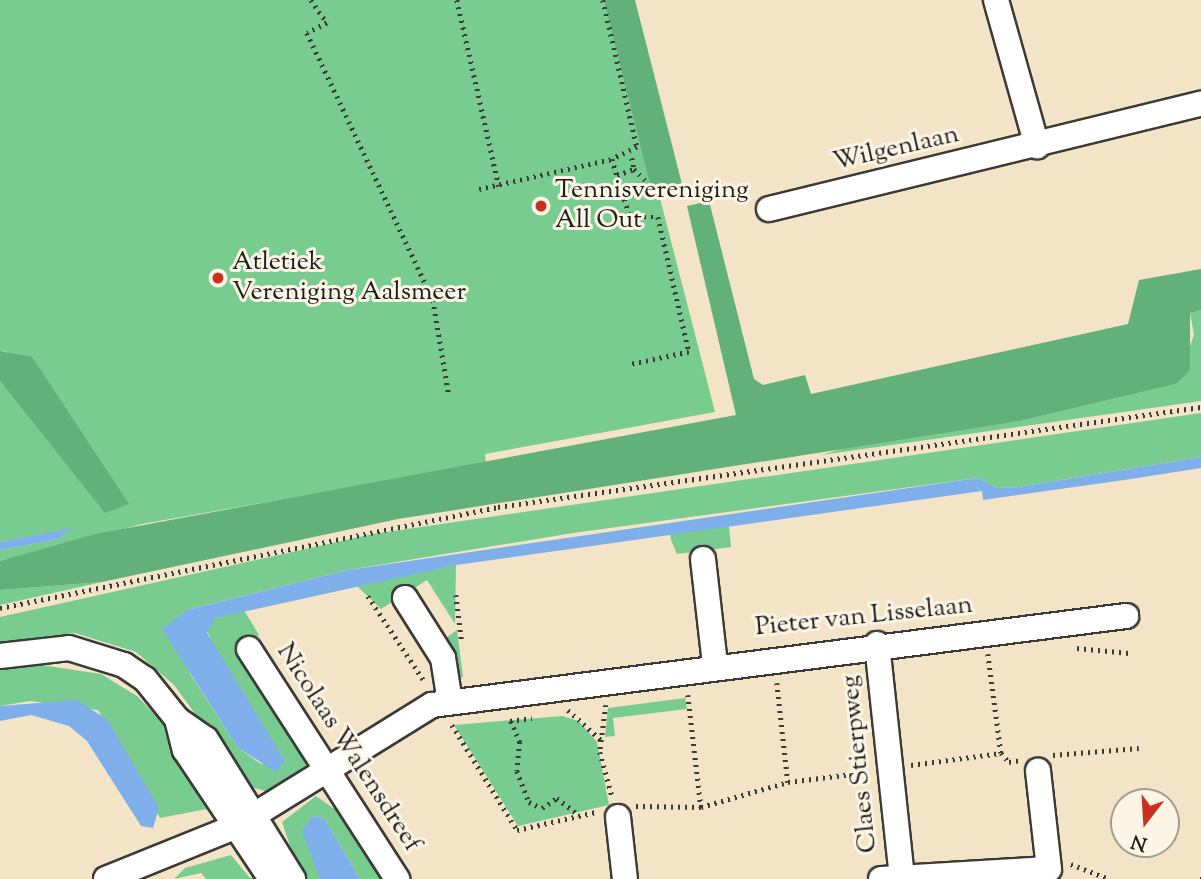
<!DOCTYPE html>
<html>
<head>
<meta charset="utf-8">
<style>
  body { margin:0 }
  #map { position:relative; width:1201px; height:879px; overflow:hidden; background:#f3e4c8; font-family:"Sorts Mill Goudy",serif }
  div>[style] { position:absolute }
  .green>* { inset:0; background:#78cc8f }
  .forest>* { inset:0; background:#62b07a }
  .water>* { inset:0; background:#7fafea }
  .path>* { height:4.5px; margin-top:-2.25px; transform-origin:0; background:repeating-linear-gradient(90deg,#3c3a36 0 2px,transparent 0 7px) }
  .roads { filter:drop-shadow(2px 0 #3c3a36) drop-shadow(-2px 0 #3c3a36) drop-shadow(0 2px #3c3a36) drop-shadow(0 -2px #3c3a36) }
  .minor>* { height:24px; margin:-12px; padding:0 12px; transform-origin:12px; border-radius:12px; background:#fff }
  .dots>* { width:19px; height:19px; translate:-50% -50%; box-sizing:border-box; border:4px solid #fcf5e5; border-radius:50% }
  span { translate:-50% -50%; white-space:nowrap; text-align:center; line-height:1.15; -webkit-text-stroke:6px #fcf5e5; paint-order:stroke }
  .street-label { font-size:26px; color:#1c1c1c }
  .poi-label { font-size:26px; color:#1c1c1c }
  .left { translate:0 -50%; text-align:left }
  .north { position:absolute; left:1110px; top:788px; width:70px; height:70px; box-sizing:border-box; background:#fcf5e5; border:2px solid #a29e95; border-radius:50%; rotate:197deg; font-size:19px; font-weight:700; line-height:28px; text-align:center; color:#1c1c1c }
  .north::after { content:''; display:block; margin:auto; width:24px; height:32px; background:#c8321e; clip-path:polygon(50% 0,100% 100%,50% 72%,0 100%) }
</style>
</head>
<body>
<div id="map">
  <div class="green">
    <div style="clip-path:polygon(0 0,609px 0,715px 412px,485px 454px,486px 463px,142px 524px,0 561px,0 550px,59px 539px,71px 529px,0 542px,0 381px,105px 512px,128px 504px,8px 352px,0 351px)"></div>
    <div style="clip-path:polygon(1201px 310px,1201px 401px,821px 455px,862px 443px,1020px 421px,1176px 384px,1194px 335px,1190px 313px)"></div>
    <div style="clip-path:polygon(1201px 413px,1201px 457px,1018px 487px,998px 488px,977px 478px,573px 533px,348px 570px,187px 610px,189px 672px,238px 748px,261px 764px,285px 761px,221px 664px,206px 628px,215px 618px,244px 610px,259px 635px,239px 648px,307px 755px,305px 770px,272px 793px,248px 786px,174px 685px,136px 652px,75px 633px,0 645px,0 617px,373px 534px)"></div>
    <div style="clip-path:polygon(729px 526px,731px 547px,677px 554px,671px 540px,670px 533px)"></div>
    <div style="clip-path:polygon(456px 565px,455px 624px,427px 580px,381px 609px,356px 585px)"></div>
    <div style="clip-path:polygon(102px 582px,0 605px,0 590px)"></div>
    <div style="clip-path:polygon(457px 630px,463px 677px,457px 678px,444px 639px)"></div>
    <div style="clip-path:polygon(35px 664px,101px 674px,137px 696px,163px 723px,212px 808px,160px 818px,98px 710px,30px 701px,0 706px,0 669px)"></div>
    <div style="clip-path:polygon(685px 698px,687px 709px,613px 718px,615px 736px,605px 737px,608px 708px)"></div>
    <div style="clip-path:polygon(562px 716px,579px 721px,597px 742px,609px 805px,518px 826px,454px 725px)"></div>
    <div style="clip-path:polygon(316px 796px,333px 808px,340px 804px,388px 879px,360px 879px,324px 818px,312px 816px,320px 879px,301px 879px,282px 822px)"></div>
    <div style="clip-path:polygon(231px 855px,250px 878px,258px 874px,262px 879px,206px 879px,201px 873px,174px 879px,185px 868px)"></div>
  </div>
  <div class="forest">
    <div style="clip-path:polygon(604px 0,635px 0,684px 192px,665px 193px,650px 184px)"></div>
    <div style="clip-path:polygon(709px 201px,754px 379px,763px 385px,805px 375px,811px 394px,1128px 324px,1139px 280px,1201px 269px,1201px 310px,1190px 313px,1190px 370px,1176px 384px,1020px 421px,398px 519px,102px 582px,0 590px,0 561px,95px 534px,736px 415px,687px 206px)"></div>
    <div style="clip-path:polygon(0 351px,32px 357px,129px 504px,105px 513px,0 381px)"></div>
  </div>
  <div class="water">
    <div style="clip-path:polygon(1201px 457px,1201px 468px,1131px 479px,983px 500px,982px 491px,456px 565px,215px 618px,207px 633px,285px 761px,276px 772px,238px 748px,162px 629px,187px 610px,348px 570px,977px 478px,998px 488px,1018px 487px)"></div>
    <div style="clip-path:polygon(73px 528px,59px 539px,0 550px,0 542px)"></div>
    <div style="clip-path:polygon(76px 700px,107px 719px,159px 808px,153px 828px,141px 826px,87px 741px,69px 726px,31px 715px,0 721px,0 706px)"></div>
    <div style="clip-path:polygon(312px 816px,324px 818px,360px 879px,320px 879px,302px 831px)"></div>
  </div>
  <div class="path">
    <div style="left:311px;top:0;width:28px;rotate:55deg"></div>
    <div style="left:327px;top:23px;width:22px;rotate:153deg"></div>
    <div style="left:307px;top:33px;width:295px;rotate:64.7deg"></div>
    <div style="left:433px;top:300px;width:97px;rotate:80.5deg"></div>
    <div style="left:457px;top:0;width:191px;rotate:77.3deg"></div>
    <div style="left:603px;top:0;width:151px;rotate:77deg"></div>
    <div style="left:637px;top:147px;width:28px;rotate:154deg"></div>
    <div style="left:632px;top:158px;width:11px;rotate:80deg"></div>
    <div style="left:617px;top:175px;width:18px;rotate:-19deg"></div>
    <div style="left:634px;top:169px;width:20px;rotate:45deg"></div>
    <div style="left:479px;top:189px;width:136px;rotate:-12.7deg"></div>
    <div style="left:612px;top:159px;width:61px;rotate:72.8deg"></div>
    <div style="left:630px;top:217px;width:28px"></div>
    <div style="left:658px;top:217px;width:139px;rotate:77.1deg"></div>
    <div style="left:689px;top:352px;width:62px;rotate:168deg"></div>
    <div style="left:456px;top:595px;width:48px;rotate:82.9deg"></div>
    <div style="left:368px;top:596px;width:100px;rotate:56.5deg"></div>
    <div style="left:0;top:608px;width:508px;rotate:-11.46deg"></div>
    <div style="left:498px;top:507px;width:710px;rotate:-8.1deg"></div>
    <div style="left:1077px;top:648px;width:52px;rotate:5.5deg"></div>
    <div style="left:988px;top:654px;width:100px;rotate:82.5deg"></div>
    <div style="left:777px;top:683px;width:100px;rotate:83.7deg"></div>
    <div style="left:688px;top:695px;width:113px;rotate:83.4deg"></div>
    <div style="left:606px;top:705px;width:47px;rotate:97.3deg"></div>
    <div style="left:600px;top:752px;width:46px;rotate:74.7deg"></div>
    <div style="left:568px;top:710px;width:45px;rotate:42.3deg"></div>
    <div style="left:510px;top:721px;width:22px;rotate:-8deg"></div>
    <div style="left:511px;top:721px;width:23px;rotate:67deg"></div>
    <div style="left:520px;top:742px;width:29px;rotate:96deg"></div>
    <div style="left:517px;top:771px;width:33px;rotate:69deg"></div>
    <div style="left:529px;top:802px;width:14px;rotate:25deg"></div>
    <div style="left:542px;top:808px;width:18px;rotate:-34deg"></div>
    <div style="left:557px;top:798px;width:28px;rotate:38deg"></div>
    <div style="left:452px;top:725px;width:123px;rotate:58.2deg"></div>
    <div style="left:517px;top:830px;width:81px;rotate:-12.8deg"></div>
    <div style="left:1053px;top:755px;width:86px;rotate:-4.7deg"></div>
    <div style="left:911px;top:765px;width:91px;rotate:-7.6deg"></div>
    <div style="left:1001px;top:753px;width:12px;rotate:48deg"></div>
    <div style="left:1009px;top:762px;width:11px;rotate:-10deg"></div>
    <div style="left:636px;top:806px;width:65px;rotate:0.9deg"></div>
    <div style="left:701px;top:807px;width:91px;rotate:-16deg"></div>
    <div style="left:788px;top:782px;width:81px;rotate:-7.1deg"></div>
    <div style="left:1071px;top:864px;width:41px;rotate:21.5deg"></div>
    <div style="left:1200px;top:879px;width:1px"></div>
  </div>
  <div class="roads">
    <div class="minor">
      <div style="left:996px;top:0;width:152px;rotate:74.3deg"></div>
      <div style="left:769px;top:209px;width:445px;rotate:-13.7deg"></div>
      <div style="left:703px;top:559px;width:106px;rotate:83.5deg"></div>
      <div style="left:405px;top:598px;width:71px;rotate:57.7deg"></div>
      <div style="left:443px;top:658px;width:45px;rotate:81deg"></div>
      <div style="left:877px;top:644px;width:236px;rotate:83.9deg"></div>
      <div style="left:249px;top:649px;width:274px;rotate:57.2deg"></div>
      <div style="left:0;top:656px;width:69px;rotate:-6.6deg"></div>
      <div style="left:69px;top:648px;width:58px;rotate:17.2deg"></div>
      <div style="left:124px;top:665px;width:25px;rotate:34deg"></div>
      <div style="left:145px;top:679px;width:51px;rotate:51.3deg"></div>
      <div style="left:177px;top:719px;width:35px;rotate:35deg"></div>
      <div style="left:206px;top:739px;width:165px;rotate:58.1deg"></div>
      <div style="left:177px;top:719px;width:32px;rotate:76deg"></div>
      <div style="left:185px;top:750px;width:155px;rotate:56.3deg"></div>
      <div style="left:618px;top:817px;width:62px;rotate:83.6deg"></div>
      <div style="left:106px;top:879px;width:139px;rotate:-22deg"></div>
      <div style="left:235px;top:827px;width:232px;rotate:-31.8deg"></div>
      <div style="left:432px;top:705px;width:700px;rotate:-7.31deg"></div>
      <div style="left:881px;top:879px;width:168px;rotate:-3.4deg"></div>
      <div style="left:1049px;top:869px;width:99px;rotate:-96.4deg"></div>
    </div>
  </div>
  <div class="dots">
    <div style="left:541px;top:206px;background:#c8321e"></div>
    <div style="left:218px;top:278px;background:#c8321e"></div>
  </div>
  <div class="street-label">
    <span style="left:896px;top:149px;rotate:-13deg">Wilgenlaan</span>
    <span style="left:864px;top:617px;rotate:-6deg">Pieter van Lisselaan</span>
    <span style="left:348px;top:748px;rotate:57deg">Nicolaas Walensdreef</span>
    <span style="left:860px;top:764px;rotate:-96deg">Claes Stierpweg</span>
  </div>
  <div class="poi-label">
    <span class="left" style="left:555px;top:206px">Tennisvereniging<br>All Out</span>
    <span class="left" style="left:232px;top:278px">Atletiek<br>Vereniging Aalsmeer</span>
  </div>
  <div class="north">N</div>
</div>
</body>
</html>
